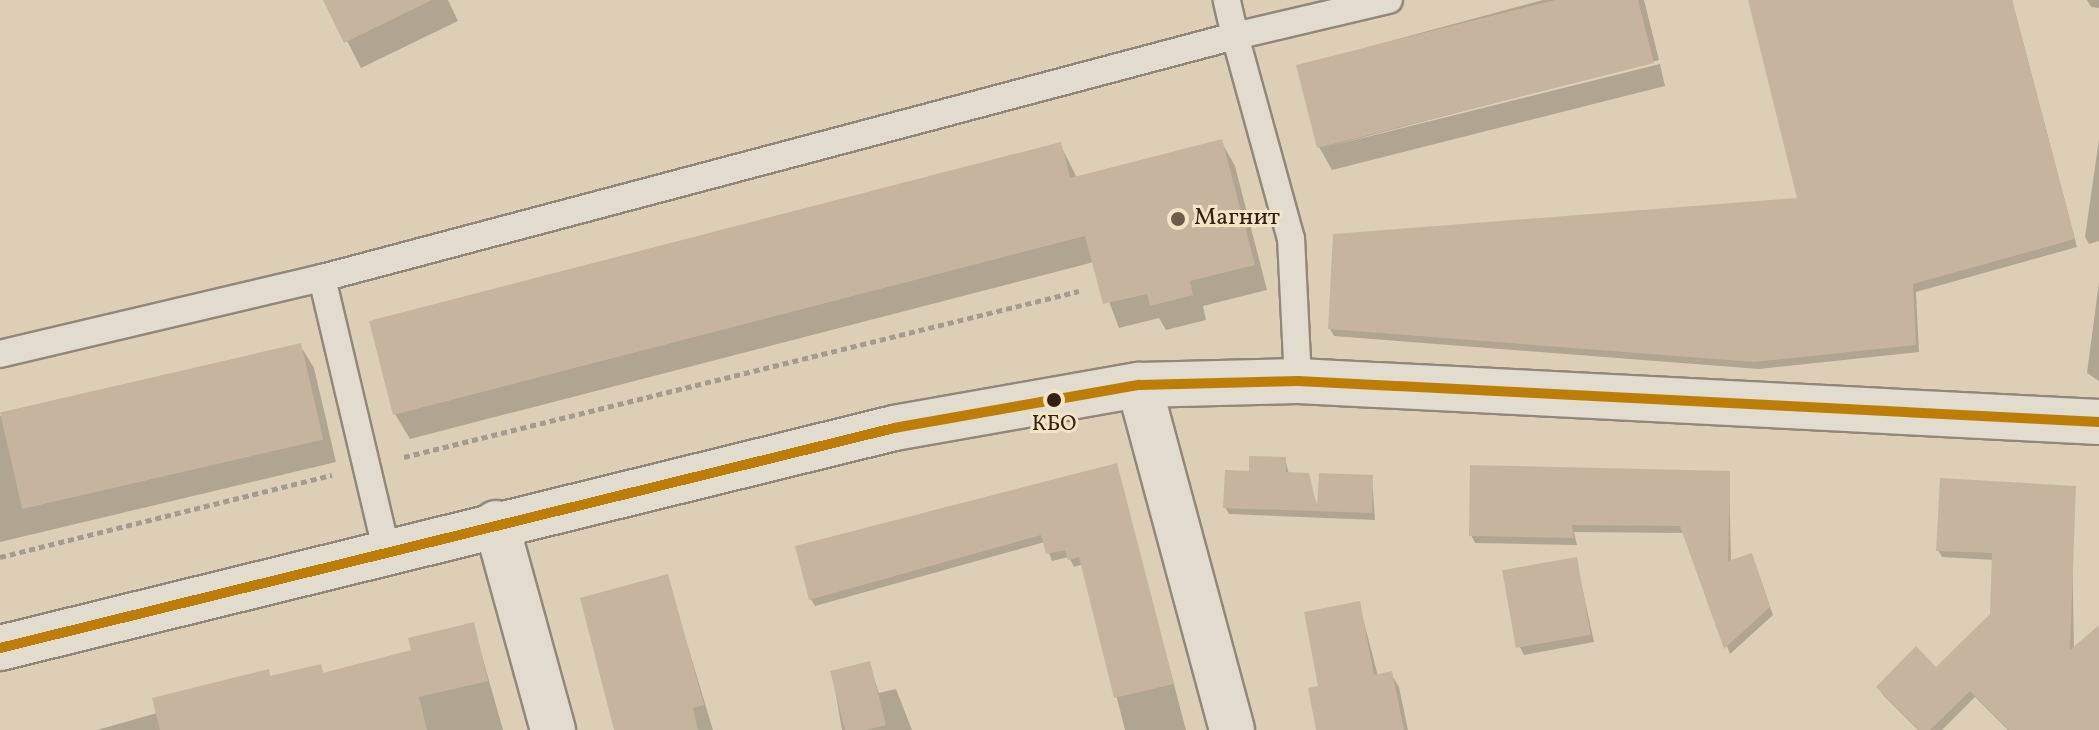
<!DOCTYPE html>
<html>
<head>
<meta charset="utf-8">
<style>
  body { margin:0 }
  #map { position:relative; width:2099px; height:730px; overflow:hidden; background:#dccfb5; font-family:Vollkorn,serif }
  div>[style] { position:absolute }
  .shadow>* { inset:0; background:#0003 }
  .building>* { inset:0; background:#c6b49f; transform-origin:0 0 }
  .path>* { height:5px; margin-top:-2.5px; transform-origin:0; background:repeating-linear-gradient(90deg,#a39c91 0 6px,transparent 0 10px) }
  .roads { filter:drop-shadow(2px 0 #918878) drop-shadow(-2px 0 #918878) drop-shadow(0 2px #918878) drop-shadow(0 -2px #918878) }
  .lane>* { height:26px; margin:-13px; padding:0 13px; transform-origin:13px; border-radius:13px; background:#e2dccf }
  .street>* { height:44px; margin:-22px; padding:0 22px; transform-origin:22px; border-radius:22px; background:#e2dccf }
  .secondary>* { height:44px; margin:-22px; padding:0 22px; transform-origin:22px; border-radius:22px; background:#e2dccf }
  .bus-1>* { height:10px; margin:-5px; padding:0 5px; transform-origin:5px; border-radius:5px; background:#bc7e06 }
  .dots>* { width:22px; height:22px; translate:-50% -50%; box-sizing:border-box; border:4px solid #f2e4c5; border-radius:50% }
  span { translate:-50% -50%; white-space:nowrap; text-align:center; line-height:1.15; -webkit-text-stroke:6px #f2e4c5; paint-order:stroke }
  .bus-label { font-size:22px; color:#342014 }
  .poi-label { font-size:24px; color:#342014 }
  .left { translate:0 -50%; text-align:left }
</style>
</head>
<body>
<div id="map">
  <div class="shadow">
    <div style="clip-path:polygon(326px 0,448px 0,458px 21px,361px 68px)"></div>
    <div style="clip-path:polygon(1543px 0,1644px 0,1659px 60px,1322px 148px,1660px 64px,1665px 86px,1332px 170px,1319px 147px,1298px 66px)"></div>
    <div style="clip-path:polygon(1750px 0,2012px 0,2077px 247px,1916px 292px,1919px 352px,1759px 369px,1334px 336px,1330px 329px,1799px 200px)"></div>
    <div style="clip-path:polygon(2087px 0,2099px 0,2099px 8px,2091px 7px)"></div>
    <div style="clip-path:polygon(2099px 139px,2099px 241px,2089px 244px,2085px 237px)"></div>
    <div style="clip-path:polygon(1221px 141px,1235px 166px,1267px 290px,1203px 306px,1206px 320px,1166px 330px,1159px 318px,1119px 328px,1094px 262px,410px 439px,395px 414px,1060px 144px,1077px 178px)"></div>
    <div style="clip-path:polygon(2099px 282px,2099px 381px,2087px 373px)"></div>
    <div style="clip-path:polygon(300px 345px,314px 368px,336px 462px,0 542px,0 416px)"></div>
    <div style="clip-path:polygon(1285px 459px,1289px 474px,1307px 475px,1318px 508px,1372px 477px,1375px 520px,1229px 514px,1225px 507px,1250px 473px)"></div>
    <div style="clip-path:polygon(1116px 465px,1186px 730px,1125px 730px,1083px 564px,1074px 567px,1069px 557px,1052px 561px,1045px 542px,815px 606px,811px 599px)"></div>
    <div style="clip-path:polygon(1729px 473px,1731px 562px,1755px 563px,1773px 615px,1730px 654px,1684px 533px,1574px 532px,1577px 545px,1475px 543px,1471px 535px)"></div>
    <div style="clip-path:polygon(2072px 542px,2074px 650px,2099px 629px,2099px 730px,2008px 730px,1975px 697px,1942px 730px,1918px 730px,1883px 695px,1879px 687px,1936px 670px,1992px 615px,1994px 560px,1942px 557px,1938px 550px)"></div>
    <div style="clip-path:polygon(1576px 559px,1594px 642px,1524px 655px,1520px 647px)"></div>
    <div style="clip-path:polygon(667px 577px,713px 730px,615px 730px)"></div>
    <div style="clip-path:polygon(1359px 603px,1378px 676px,1391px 674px,1399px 687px,1408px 730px,1318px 730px,1320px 688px)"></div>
    <div style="clip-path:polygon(473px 624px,503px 730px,390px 730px,413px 652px)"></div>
    <div style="clip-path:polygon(869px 663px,879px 693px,896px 689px,912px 730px,842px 730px,832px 672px)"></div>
    <div style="clip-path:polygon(320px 667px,324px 674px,269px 730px,97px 730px)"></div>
  </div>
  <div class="building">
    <div style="clip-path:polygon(323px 0,432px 0,344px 43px)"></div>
    <div style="clip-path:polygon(1555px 0,1638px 0,1654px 63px,1317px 148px,1296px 65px)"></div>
    <div style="clip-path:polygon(1748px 0,2012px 0,2075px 239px,1913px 284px,1916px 345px,1754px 362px,1328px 329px,1333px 234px,1797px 198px)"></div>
    <div style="clip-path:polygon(1222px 139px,1255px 265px,1190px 281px,1193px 295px,1150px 306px,1147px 294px,1103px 304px,1085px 236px,393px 415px,369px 321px,1061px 142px,1070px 178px)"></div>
    <div style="left:301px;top:343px;width:99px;height:309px;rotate:77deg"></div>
    <div style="clip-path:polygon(1249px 456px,1286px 457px,1286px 472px,1309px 473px,1317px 507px,1319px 473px,1373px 475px,1372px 513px,1223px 508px,1225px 470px,1249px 471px)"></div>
    <div style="clip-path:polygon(1117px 463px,1174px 684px,1114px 698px,1079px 557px,1068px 560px,1065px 550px,1046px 554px,1041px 535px,809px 600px,795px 546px)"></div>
    <div style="clip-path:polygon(1470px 465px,1730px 471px,1728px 561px,1752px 553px,1770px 607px,1724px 649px,1680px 526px,1572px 525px,1574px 538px,1469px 536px)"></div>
    <div style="clip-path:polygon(1940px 478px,2076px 486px,2070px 650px,2099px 625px,2099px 730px,2009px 730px,1970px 691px,1930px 730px,1919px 730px,1876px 687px,1916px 646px,1936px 667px,1990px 614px,1992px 553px,1936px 551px)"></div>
    <div style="left:1577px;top:557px;width:79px;height:76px;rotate:80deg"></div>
    <div style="clip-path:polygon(668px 574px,704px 705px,693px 708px,698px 730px,614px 730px,580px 598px)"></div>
    <div style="clip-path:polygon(1360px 601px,1374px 675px,1392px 671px,1404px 730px,1316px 730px,1308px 688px,1318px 686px,1304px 612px)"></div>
    <div style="clip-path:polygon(474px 622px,488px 681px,419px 697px,427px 730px,160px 730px,152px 698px,269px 669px,270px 676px,321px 664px,323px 673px,411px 650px,408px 638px)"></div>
    <div style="left:870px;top:661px;width:66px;height:41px;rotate:76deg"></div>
  </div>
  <div class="path">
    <div style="left:404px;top:457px;width:695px;rotate:-13.82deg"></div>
    <div style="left:0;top:557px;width:342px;rotate:-13.9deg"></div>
  </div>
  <div class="roads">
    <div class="lane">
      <div style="left:322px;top:278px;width:278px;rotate:76.7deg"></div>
      <div style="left:0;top:354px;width:331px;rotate:-13.3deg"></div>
      <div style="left:322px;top:278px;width:945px;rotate:-14.85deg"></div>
      <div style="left:1235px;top:36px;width:37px;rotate:-103deg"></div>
      <div style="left:1298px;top:381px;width:142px;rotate:-92.8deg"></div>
      <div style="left:1291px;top:239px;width:211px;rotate:-105.4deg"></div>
      <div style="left:1235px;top:36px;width:158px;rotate:-13.2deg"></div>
    </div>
    <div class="street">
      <div style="left:1139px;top:385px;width:357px;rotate:74.9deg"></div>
      <div style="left:496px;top:523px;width:215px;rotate:74.6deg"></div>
    </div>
    <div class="secondary">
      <div style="left:0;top:648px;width:921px;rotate:-13.82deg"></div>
      <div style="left:894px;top:428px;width:249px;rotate:-10deg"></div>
      <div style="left:1139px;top:385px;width:159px;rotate:-1.4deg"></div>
      <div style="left:1298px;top:381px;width:802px;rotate:2.93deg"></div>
    </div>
  </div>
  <div class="bus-1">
    <div style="left:0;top:648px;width:921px;rotate:-13.82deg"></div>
    <div style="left:894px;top:428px;width:249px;rotate:-10deg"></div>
    <div style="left:1139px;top:385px;width:159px;rotate:-1.4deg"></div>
    <div style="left:1298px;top:381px;width:802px;rotate:2.93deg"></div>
  </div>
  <div class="dots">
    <div style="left:1178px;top:219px;background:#6f5d4c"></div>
    <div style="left:1054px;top:400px;background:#342014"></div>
  </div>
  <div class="bus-label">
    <span style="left:1054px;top:425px">КБО</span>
  </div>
  <div class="poi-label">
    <span class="left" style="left:1194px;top:219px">Магнит</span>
  </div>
</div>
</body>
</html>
